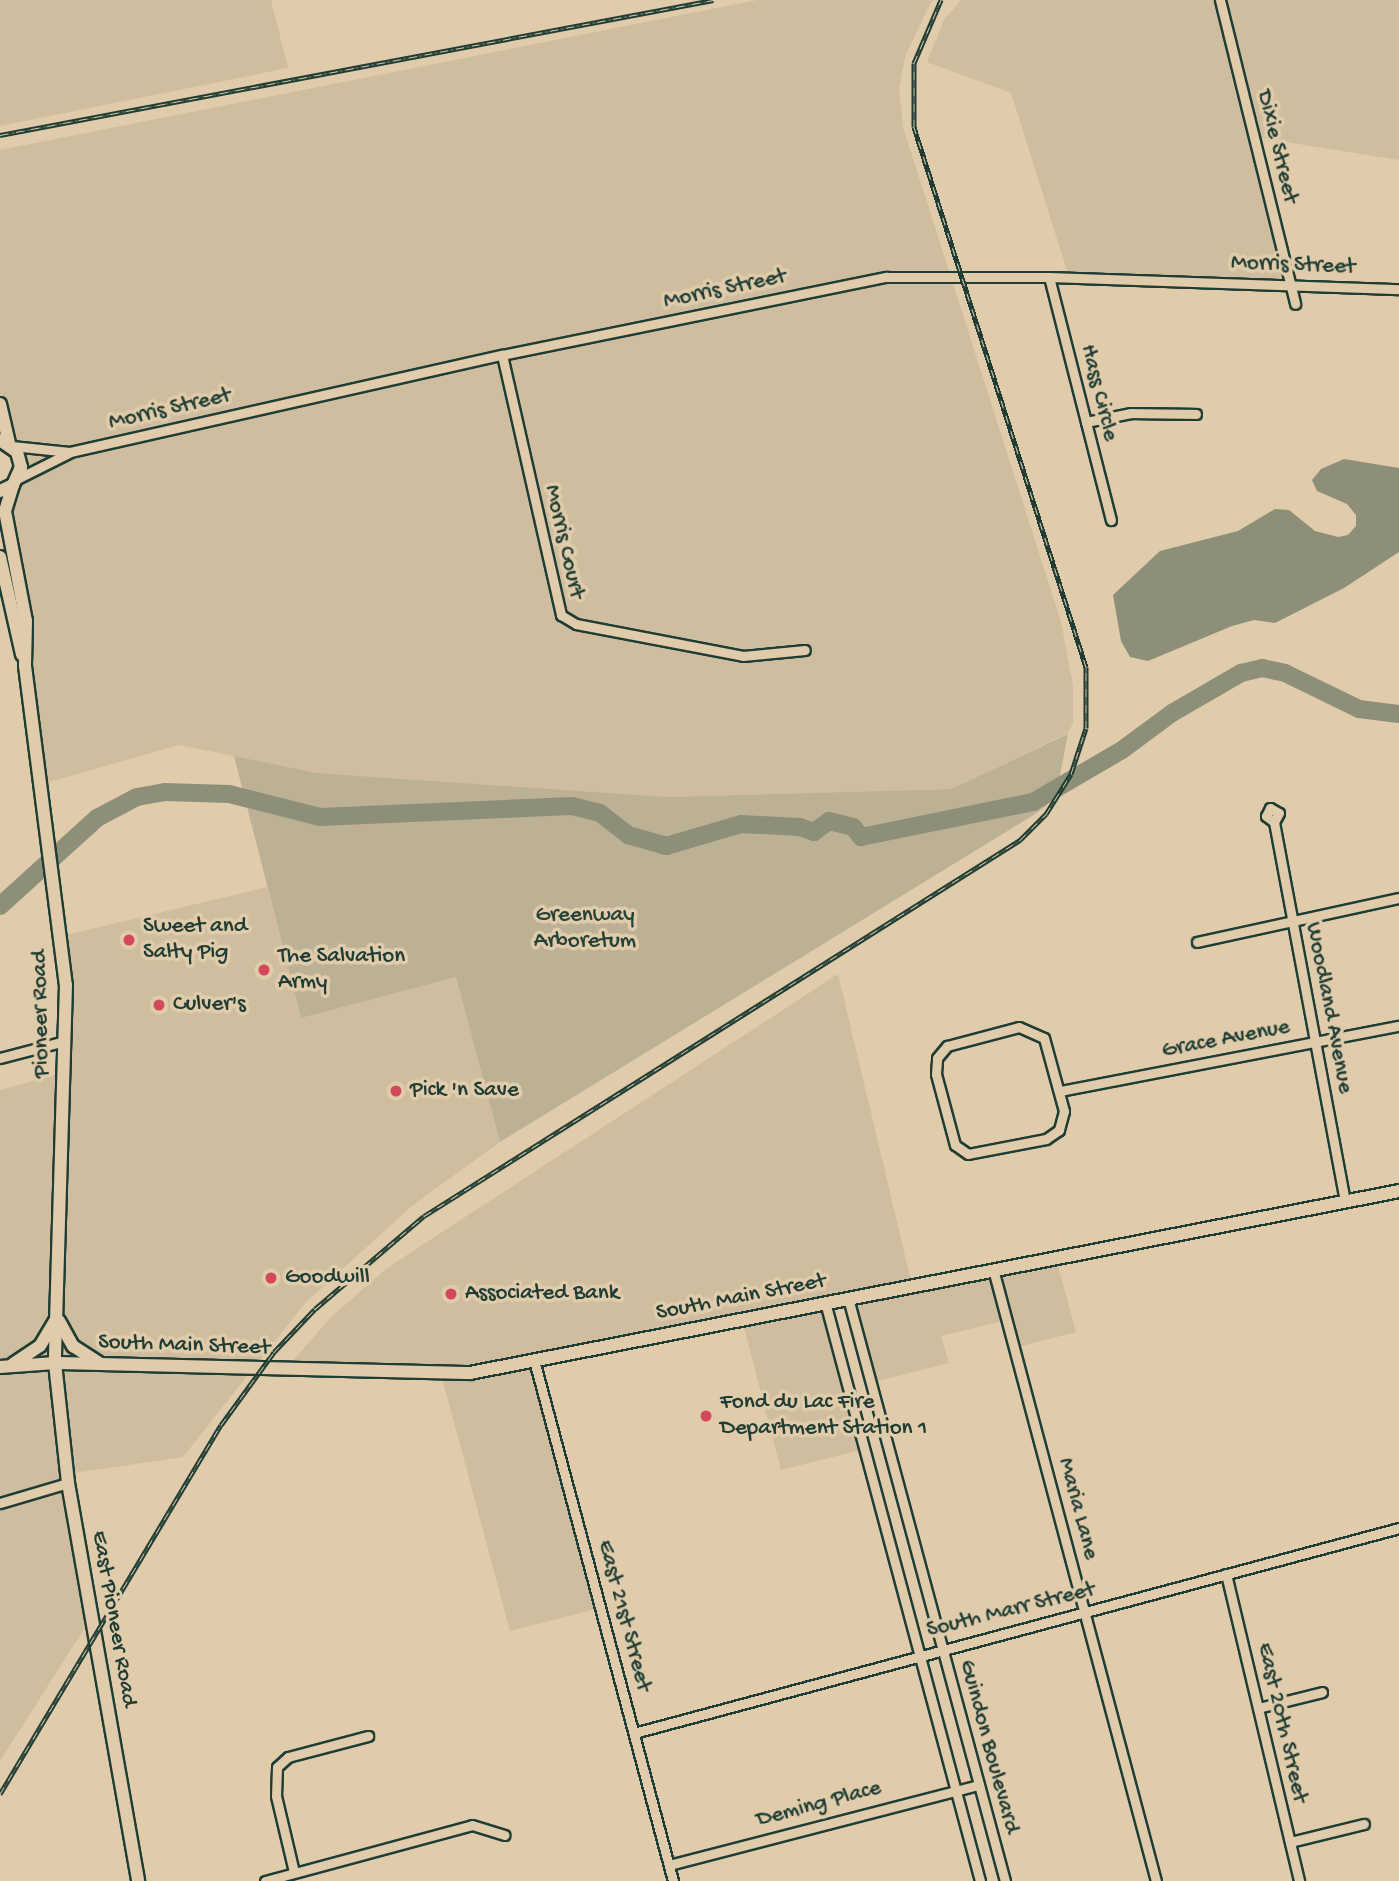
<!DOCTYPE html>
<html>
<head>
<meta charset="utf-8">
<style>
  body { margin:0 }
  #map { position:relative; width:1399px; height:1881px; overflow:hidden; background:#e0cbaa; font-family:"Gochi Hand",sans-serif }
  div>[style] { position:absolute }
  .built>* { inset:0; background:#cebe9f }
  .green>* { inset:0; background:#bdb195 }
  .water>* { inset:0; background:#8e8f79 }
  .river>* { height:18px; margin:-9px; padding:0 9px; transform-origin:9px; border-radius:9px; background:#8e8f79 }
  .roads { filter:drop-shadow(2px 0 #1f3d34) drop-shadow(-2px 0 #1f3d34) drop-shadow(0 2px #1f3d34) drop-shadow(0 -2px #1f3d34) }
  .street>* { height:9px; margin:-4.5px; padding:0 4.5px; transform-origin:4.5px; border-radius:4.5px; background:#e0cbaa }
  .secondary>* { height:12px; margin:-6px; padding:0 6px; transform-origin:6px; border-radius:6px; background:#e0cbaa }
  .rail>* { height:5px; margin-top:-2.5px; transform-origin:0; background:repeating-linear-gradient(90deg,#e0cbaa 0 8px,#1f3d34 0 16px); box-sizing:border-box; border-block:2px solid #1f3d34 }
  .dots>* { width:19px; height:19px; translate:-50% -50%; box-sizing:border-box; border:4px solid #e0cbaa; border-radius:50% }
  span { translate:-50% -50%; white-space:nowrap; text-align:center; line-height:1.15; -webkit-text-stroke:7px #e0cbaa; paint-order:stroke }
  .street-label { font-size:23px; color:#1f3d34 }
  .park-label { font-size:23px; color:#274339 }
  .poi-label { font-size:23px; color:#1f3d34 }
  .left { translate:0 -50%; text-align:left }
</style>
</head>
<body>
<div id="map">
  <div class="built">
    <div style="clip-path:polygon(0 0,271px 0,288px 68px,0 126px)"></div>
    <div style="clip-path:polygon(757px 0,932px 0,906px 54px,899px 88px,903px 127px,1061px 622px,1073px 685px,1073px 723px,1068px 733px,951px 789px,669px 797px,317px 773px,179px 745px,39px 785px,5px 511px,17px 479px,0 404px,0 150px)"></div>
    <div style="clip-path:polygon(961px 0,1399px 0,1399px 160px,1254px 137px,1290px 286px,1069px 277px,1011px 93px,927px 62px,944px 20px)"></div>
    <div style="clip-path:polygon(267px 887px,301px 1018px,456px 976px,500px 1142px,413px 1205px,305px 1303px,183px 1457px,67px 1474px,91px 1618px,0 1761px,0 1090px,65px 1072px,62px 936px)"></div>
    <div style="clip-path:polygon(838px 974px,912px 1285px,1056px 1258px,1076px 1332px,1014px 1348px,1005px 1315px,999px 1322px,941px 1336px,949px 1363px,870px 1383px,848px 1299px,826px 1302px,865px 1449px,781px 1470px,742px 1320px,535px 1360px,600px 1608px,510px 1631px,441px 1374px,285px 1370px,329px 1319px,387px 1268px)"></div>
  </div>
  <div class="green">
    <div style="clip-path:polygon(1068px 734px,1059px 780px,1046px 806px,1032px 816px,500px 1142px,456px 977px,301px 1018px,234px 756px,317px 773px,669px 797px,951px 789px)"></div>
  </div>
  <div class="water">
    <div style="clip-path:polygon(1344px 459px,1399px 468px,1399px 552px,1344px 588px,1275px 623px,1254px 620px,1232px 626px,1148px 661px,1130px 657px,1121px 641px,1113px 595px,1160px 551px,1238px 531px,1275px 509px,1289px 510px,1315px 531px,1338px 537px,1348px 535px,1356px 526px,1356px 515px,1347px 504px,1317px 491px,1312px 480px,1321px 469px)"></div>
  </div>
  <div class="river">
    <div style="left:0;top:906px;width:131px;rotate:-42.2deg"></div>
    <div style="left:97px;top:818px;width:45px;rotate:-27.7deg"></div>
    <div style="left:137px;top:797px;width:28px;rotate:-10deg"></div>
    <div style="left:165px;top:792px;width:64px;rotate:1.8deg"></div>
    <div style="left:229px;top:794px;width:94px;rotate:14.2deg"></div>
    <div style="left:320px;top:817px;width:252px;rotate:-2.5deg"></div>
    <div style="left:572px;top:806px;width:29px;rotate:14deg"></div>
    <div style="left:600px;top:813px;width:36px;rotate:38deg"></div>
    <div style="left:628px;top:835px;width:40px;rotate:16deg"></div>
    <div style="left:666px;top:846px;width:78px;rotate:-16.3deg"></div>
    <div style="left:741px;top:824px;width:59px;rotate:2.9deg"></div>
    <div style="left:800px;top:827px;width:15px;rotate:20deg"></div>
    <div style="left:814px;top:832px;width:19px;rotate:-36deg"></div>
    <div style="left:829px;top:821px;width:25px;rotate:14deg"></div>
    <div style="left:853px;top:827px;width:13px;rotate:51deg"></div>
    <div style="left:861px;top:837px;width:176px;rotate:-11.5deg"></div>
    <div style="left:1033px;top:802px;width:103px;rotate:-30.3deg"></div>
    <div style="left:1122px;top:750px;width:62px;rotate:-36.5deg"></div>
    <div style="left:1172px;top:713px;width:80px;rotate:-30.1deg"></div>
    <div style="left:1241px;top:673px;width:22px;rotate:-13deg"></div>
    <div style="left:1262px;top:668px;width:24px;rotate:12deg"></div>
    <div style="left:1285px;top:673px;width:82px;rotate:25.9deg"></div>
    <div style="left:1359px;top:709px;width:40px;rotate:7.1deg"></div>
  </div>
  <div class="roads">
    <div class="street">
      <div style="left:1220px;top:0;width:313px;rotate:76.1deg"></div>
      <div style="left:1049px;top:277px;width:251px;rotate:75.7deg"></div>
      <div style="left:502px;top:355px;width:267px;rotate:77.2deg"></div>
      <div style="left:561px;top:615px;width:17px;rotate:31deg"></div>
      <div style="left:576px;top:624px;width:170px;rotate:10.8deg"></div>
      <div style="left:743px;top:656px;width:62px;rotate:-5.5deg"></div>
      <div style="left:1086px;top:422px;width:46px;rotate:-11.3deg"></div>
      <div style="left:1131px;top:413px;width:65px;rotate:0.9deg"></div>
      <div style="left:12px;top:446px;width:58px;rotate:5.9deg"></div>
      <div style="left:70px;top:452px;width:443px;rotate:-12.7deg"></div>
      <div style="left:502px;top:355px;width:392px;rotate:-11.5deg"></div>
      <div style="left:886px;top:277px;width:163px"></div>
      <div style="left:1049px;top:277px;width:350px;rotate:2deg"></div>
      <div style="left:17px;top:479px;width:58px;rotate:-26.6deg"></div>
      <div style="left:1274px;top:822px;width:10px;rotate:-143deg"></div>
      <div style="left:1266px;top:816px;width:9px;rotate:-63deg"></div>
      <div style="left:1270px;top:808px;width:10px;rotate:29deg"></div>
      <div style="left:1279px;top:813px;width:10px;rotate:119deg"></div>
      <div style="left:1274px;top:822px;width:386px;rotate:79.4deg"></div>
      <div style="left:1197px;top:942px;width:207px;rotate:-12.3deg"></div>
      <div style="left:1019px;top:1027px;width:27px;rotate:24deg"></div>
      <div style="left:1044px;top:1038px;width:76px;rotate:74.7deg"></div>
      <div style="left:1064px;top:1111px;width:20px;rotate:105deg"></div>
      <div style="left:1059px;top:1130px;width:16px;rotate:145deg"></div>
      <div style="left:1046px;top:1139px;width:79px;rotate:169.1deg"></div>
      <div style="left:968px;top:1154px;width:16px;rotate:-145deg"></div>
      <div style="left:955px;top:1145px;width:73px;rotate:-105deg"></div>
      <div style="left:936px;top:1074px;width:16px;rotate:-86deg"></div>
      <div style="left:937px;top:1058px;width:16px;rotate:-50deg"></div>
      <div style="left:947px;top:1046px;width:74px;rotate:-14.8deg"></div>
      <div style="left:0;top:1058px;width:67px;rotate:-14.7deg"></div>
      <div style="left:1060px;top:1091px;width:345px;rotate:-10.9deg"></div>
      <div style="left:993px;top:1269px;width:633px;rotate:75.09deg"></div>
      <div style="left:848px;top:1298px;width:604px;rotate:74.93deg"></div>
      <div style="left:825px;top:1302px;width:599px;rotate:75.01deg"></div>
      <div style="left:534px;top:1360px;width:539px;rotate:75.06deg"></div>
      <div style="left:0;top:1503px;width:71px;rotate:-16.4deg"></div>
      <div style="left:1226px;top:1574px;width:316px;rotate:76.6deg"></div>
      <div style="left:1258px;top:1708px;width:66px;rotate:-14deg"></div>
      <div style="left:634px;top:1733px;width:792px;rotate:-15deg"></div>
      <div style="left:1290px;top:1842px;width:76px;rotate:-13.7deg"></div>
      <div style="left:669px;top:1865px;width:320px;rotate:-14.5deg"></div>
      <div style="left:294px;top:1872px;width:78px;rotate:-103.3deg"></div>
      <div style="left:276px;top:1796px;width:29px;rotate:-88deg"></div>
      <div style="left:277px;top:1767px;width:15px;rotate:-42deg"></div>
      <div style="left:288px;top:1757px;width:83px;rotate:-14.7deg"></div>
      <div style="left:265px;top:1881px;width:214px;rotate:-15.1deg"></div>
      <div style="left:472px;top:1825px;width:34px;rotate:17deg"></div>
    </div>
    <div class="secondary">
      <div style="left:0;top:404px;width:40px;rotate:77deg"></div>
      <div style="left:0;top:440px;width:21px;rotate:35deg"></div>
      <div style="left:17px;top:452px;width:16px;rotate:75deg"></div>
      <div style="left:21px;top:467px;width:20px;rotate:114deg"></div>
      <div style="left:13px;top:485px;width:14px;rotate:155deg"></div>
      <div style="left:13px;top:485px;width:27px;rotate:107deg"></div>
      <div style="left:5px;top:511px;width:112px;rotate:79.2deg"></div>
      <div style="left:26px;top:621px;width:45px;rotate:91.3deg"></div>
      <div style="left:25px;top:666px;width:322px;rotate:82.7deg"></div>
      <div style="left:66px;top:985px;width:378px;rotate:91.7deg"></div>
      <div style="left:55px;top:1363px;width:121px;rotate:83.8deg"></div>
      <div style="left:68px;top:1483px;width:404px;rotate:80deg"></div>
      <div style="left:0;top:557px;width:100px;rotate:77.3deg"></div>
      <div style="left:59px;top:1321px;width:29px;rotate:61deg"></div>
      <div style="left:73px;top:1346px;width:30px;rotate:33deg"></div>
      <div style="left:13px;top:1364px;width:32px;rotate:-34deg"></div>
      <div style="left:40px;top:1346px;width:29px;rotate:-59deg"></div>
      <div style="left:0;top:1367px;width:55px;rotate:-4.2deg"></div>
      <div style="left:55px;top:1363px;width:415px;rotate:1.4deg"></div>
      <div style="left:470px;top:1373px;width:947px;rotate:-11.08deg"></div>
    </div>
  </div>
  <div class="rail">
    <div style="left:0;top:135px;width:726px;rotate:-10.72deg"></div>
    <div style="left:0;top:1794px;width:430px;rotate:-59.1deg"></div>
    <div style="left:221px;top:1425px;width:90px;rotate:-54deg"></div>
    <div style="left:274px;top:1352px;width:59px;rotate:-46.4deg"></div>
    <div style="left:315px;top:1309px;width:143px;rotate:-40.5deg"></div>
    <div style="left:424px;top:1216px;width:705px;rotate:-32.25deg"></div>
    <div style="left:1020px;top:840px;width:37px;rotate:-45deg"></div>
    <div style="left:1046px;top:814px;width:47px;rotate:-58deg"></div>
    <div style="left:1071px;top:774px;width:48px;rotate:-71.9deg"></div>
    <div style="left:1086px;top:728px;width:61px;rotate:-90deg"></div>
    <div style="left:1086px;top:667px;width:567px;rotate:-107.67deg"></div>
    <div style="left:914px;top:127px;width:64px;rotate:-90deg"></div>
    <div style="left:914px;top:63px;width:69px;rotate:-66.8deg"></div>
  </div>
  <div class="dots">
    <div style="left:129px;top:940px;background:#d1495b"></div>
    <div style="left:264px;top:970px;background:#d1495b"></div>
    <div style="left:159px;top:1005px;background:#d1495b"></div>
    <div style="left:396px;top:1091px;background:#d1495b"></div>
    <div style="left:271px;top:1278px;background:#d1495b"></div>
    <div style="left:451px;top:1294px;background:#d1495b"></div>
    <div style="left:706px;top:1416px;background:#d1495b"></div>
  </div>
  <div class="street-label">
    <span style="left:1276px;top:147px;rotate:76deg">Dixie Street</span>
    <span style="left:1293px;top:266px;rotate:2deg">Morris Street</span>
    <span style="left:725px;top:290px;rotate:-12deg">Morris Street</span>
    <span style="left:1098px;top:393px;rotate:76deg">Hass Circle</span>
    <span style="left:170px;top:410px;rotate:-13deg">Morris Street</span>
    <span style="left:563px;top:542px;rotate:77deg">Morris Court</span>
    <span style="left:1328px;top:1008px;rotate:79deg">Woodland Avenue</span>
    <span style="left:42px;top:1014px;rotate:-91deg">Pioneer Road</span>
    <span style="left:1226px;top:1040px;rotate:-11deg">Grace Avenue</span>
    <span style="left:741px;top:1298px;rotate:-11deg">South Main Street</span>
    <span style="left:184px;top:1346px;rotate:2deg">South Main Street</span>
    <span style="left:1077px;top:1509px;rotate:75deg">Maria Lane</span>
    <span style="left:1011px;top:1611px;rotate:-14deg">South Marr Street</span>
    <span style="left:623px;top:1616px;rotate:75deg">East 21st Street</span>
    <span style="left:113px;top:1619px;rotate:80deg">East Pioneer Road</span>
    <span style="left:1281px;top:1723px;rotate:77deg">East 20th Street</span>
    <span style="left:988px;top:1747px;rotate:75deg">Guindon Boulevard</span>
    <span style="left:819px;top:1805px;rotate:-15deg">Deming Place</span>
  </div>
  <div class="park-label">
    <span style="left:585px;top:929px">Greenway<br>Arboretum</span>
  </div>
  <div class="poi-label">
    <span class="left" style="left:143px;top:940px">Sweet and<br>Salty Pig</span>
    <span class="left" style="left:278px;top:970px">The Salvation<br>Army</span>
    <span class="left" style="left:173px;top:1005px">Culver's</span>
    <span class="left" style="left:410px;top:1091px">Pick 'n Save</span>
    <span class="left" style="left:285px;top:1278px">Goodwill</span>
    <span class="left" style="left:465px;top:1294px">Associated Bank</span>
    <span class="left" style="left:720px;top:1416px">Fond du Lac Fire<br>Department Station 1</span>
  </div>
</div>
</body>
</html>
